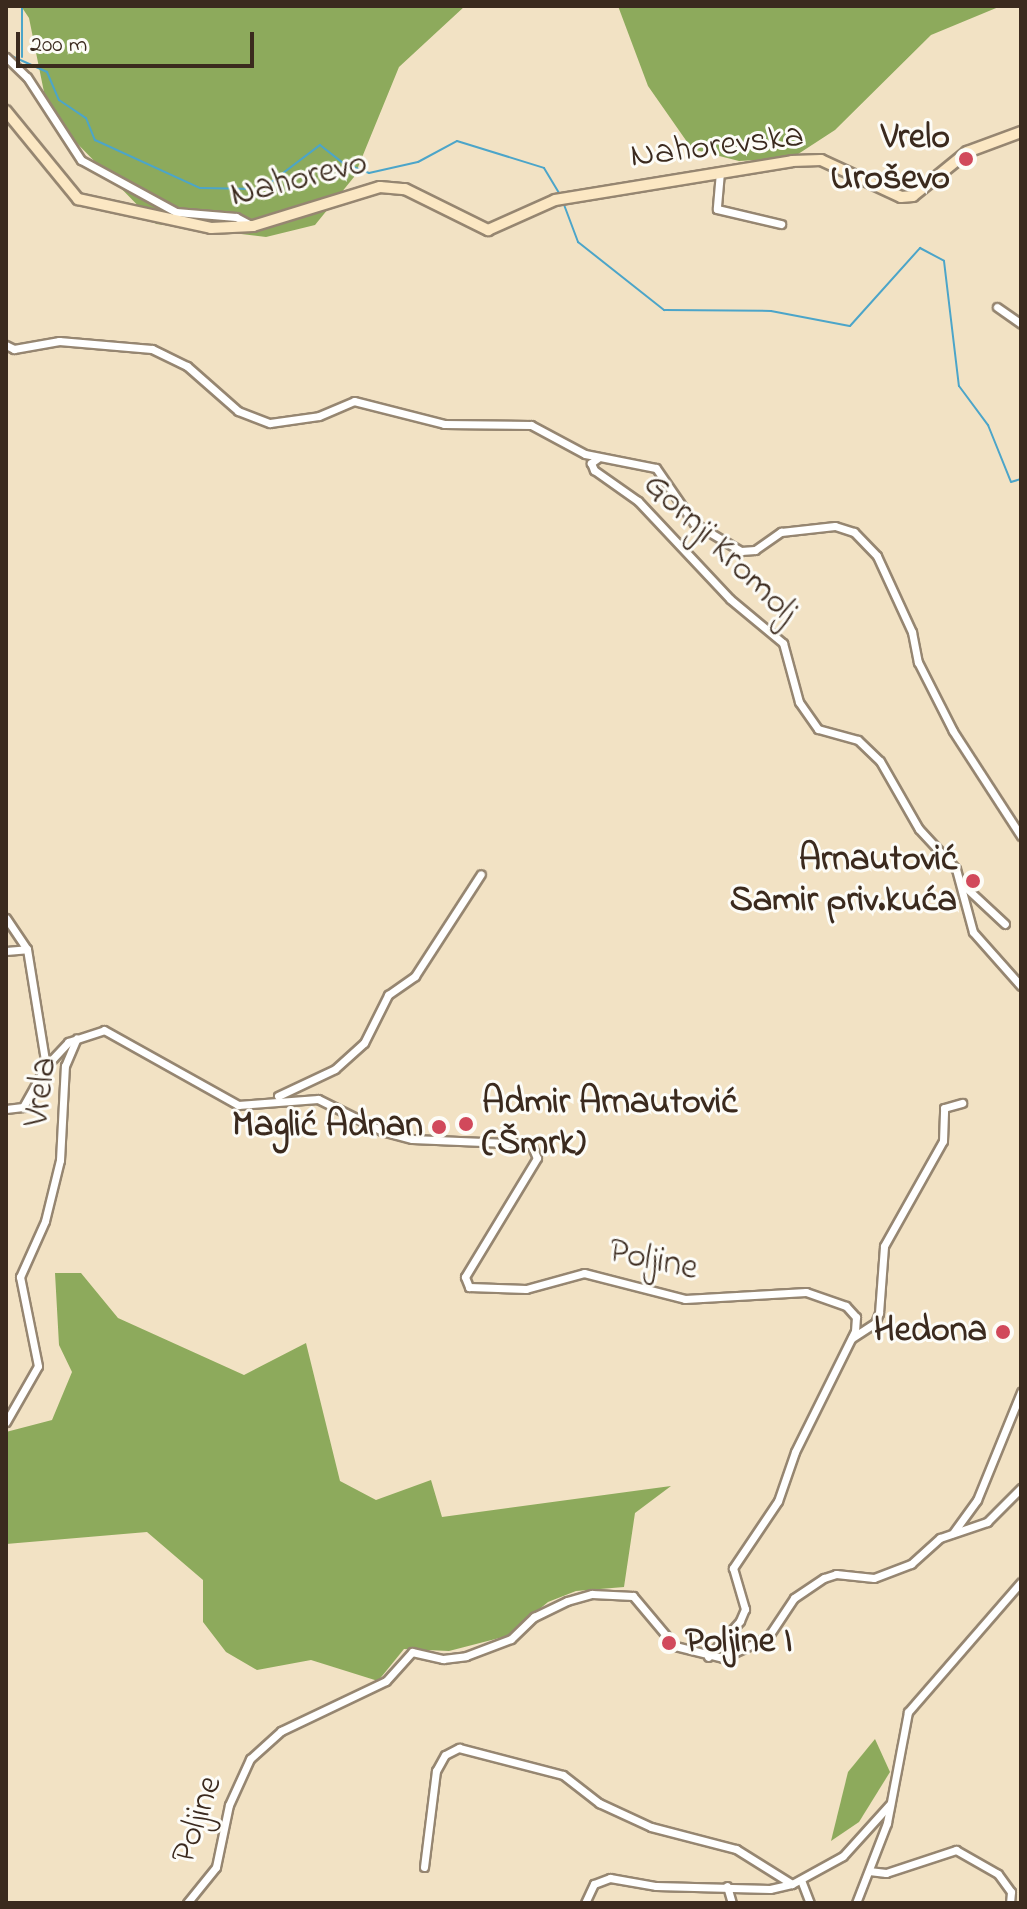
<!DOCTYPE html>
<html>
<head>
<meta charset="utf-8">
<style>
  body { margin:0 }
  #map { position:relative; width:1027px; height:1909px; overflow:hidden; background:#f2e2c4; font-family:"Indie Flower",sans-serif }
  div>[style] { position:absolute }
  .forest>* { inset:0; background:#8daa5c }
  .stream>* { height:2px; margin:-1px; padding:0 1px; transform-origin:1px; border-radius:1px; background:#4ca5c9 }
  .roads { filter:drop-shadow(2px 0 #968671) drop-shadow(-2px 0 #968671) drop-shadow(0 2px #968671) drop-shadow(0 -2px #968671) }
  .street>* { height:7px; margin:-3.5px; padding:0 3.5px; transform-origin:3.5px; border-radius:3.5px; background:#fff }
  .secondary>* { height:10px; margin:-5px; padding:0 5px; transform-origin:5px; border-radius:5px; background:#fbe7c3 }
  .dots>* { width:22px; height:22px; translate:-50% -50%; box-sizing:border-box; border:4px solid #fdfcf7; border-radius:50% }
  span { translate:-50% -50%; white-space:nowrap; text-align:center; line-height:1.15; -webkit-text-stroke:6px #fdfcf7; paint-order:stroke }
  .poi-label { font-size:36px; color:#3b2a1e; font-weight:700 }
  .right { translate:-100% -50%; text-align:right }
  .left { translate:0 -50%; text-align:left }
  .street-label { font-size:36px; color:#3b2a1e }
  .frame { position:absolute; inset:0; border:8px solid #3b2a1e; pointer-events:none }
  .scale { position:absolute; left:16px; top:32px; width:238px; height:36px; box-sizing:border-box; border:4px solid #3b2a1e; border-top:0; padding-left:10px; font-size:24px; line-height:28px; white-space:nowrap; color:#3b2a1e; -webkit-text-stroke:6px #fdfcf7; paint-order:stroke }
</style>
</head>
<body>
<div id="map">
  <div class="forest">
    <div style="clip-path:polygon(21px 6px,465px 6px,399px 67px,354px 177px,315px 225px,266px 237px,156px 224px,61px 127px,46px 102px,29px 18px)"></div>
    <div style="clip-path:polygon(618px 6px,1001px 6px,931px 35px,835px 130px,792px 158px,739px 161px,692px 149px,648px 86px)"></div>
    <div style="clip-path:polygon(55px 1273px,81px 1273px,118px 1318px,244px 1375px,306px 1343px,340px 1481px,376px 1500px,431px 1480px,442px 1517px,671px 1486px,635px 1513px,624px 1587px,576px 1591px,548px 1602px,507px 1636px,449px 1651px,404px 1649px,378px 1681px,311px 1660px,257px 1670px,226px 1652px,203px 1622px,203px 1580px,147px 1532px,6px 1544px,6px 1432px,52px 1420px,72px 1372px,59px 1345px)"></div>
    <div style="clip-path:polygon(875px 1739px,890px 1772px,859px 1822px,831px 1841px,848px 1772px)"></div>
  </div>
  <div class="stream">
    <div style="left:7px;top:54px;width:44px;rotate:24.2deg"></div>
    <div style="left:47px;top:72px;width:30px;rotate:67deg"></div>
    <div style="left:59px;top:100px;width:32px;rotate:34deg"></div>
    <div style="left:86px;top:118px;width:24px;rotate:68deg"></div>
    <div style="left:95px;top:140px;width:115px;rotate:24.6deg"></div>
    <div style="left:200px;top:188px;width:62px;rotate:0.9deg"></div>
    <div style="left:262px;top:189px;width:73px;rotate:-37.2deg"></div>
    <div style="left:320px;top:145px;width:29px;rotate:38deg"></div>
    <div style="left:343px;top:163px;width:28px;rotate:21deg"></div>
    <div style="left:369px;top:173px;width:50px;rotate:-12.7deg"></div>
    <div style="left:418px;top:162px;width:44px;rotate:-28.3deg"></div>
    <div style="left:457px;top:141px;width:91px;rotate:17.2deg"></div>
    <div style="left:544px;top:168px;width:33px;rotate:59deg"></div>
    <div style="left:22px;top:57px;width:51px;rotate:-90deg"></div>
    <div style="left:563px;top:202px;width:43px;rotate:69.4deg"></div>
    <div style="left:578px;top:242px;width:110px;rotate:38.3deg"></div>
    <div style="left:664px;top:310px;width:107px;rotate:0.5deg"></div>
    <div style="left:771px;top:311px;width:80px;rotate:10.8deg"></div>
    <div style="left:850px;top:326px;width:105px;rotate:-48.1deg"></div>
    <div style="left:920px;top:248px;width:27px;rotate:28deg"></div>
    <div style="left:944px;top:261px;width:126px;rotate:83.2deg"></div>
    <div style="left:959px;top:386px;width:49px;rotate:53.4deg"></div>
    <div style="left:988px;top:425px;width:61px;rotate:68deg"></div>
    <div style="left:1011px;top:482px;width:10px;rotate:-17deg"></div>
  </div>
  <div class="roads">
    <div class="street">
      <div style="left:6px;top:57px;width:29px;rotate:44deg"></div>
      <div style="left:27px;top:77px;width:99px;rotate:57deg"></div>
      <div style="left:81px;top:160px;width:108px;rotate:28.7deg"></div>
      <div style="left:176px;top:212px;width:60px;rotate:4.8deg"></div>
      <div style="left:236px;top:217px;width:17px;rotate:28deg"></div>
      <div style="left:720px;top:172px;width:37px;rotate:95deg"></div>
      <div style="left:717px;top:209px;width:66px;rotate:13.2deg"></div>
      <div style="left:997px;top:307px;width:29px;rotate:35deg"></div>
      <div style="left:6px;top:345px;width:9px;rotate:27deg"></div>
      <div style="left:14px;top:349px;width:46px;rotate:-10.1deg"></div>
      <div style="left:59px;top:341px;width:93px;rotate:4.9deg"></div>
      <div style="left:152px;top:349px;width:39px;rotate:26deg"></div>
      <div style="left:187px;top:366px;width:68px;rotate:41.4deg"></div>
      <div style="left:238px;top:411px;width:34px;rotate:21deg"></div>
      <div style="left:270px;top:423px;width:49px;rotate:-8.1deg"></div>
      <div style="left:319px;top:416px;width:38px;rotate:-23deg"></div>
      <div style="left:354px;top:401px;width:93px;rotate:14.3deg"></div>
      <div style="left:444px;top:424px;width:87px;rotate:0.7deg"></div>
      <div style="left:531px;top:425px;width:61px;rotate:28.2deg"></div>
      <div style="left:585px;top:454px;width:72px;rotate:11.2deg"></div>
      <div style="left:656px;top:468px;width:67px;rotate:55.4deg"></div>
      <div style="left:694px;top:523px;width:55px;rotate:30.8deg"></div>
      <div style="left:741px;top:551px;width:14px;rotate:-4deg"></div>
      <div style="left:755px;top:550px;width:32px;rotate:-35deg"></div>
      <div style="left:781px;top:532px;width:54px;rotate:-6.3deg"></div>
      <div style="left:835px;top:526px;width:20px;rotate:18deg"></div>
      <div style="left:854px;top:532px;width:33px;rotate:46deg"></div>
      <div style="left:877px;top:556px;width:84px;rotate:65.3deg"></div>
      <div style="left:912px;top:632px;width:31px;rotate:79deg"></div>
      <div style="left:918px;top:662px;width:77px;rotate:63.1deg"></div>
      <div style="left:953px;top:731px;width:125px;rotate:57.1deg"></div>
      <div style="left:598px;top:458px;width:9px;rotate:144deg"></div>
      <div style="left:591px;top:463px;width:8px;rotate:67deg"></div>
      <div style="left:594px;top:470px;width:54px;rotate:35.2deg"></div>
      <div style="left:638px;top:501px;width:134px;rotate:46.8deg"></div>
      <div style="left:730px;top:599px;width:69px;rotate:39.7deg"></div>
      <div style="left:783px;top:643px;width:61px;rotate:74.8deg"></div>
      <div style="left:799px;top:702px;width:33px;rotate:55deg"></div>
      <div style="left:818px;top:729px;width:41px;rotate:15.4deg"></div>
      <div style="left:858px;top:740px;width:30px;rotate:44deg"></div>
      <div style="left:880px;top:761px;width:78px;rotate:60.2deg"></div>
      <div style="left:919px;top:829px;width:54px;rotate:47.2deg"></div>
      <div style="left:956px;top:869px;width:65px;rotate:74.9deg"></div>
      <div style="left:973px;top:932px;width:72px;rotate:48.4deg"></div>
      <div style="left:961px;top:883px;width:60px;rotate:43deg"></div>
      <div style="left:6px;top:918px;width:37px;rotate:56deg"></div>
      <div style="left:27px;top:949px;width:119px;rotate:80.8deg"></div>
      <div style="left:6px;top:951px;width:21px;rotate:-5deg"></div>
      <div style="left:278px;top:1096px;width:63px;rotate:-25.3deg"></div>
      <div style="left:335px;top:1069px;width:39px;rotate:-42deg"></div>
      <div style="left:364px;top:1043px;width:54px;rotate:-63.4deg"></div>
      <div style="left:388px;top:995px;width:33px;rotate:-35deg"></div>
      <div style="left:415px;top:976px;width:121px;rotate:-57.1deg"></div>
      <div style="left:6px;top:1109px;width:17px;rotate:-7deg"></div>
      <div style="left:23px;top:1107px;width:47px;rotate:-60.7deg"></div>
      <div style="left:46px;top:1066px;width:33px;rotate:-47deg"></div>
      <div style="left:68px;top:1042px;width:38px;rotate:-18deg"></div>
      <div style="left:104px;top:1030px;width:154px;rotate:29.2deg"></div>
      <div style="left:238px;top:1105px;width:80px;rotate:-4.3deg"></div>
      <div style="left:318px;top:1099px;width:72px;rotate:26.6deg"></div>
      <div style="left:382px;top:1131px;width:31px;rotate:15deg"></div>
      <div style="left:412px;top:1139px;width:119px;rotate:2.4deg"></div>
      <div style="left:531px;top:1144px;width:15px;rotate:67deg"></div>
      <div style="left:537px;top:1158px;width:139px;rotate:121.2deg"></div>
      <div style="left:465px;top:1277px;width:11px;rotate:68deg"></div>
      <div style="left:469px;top:1287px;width:57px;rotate:2deg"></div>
      <div style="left:526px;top:1289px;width:60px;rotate:-15.4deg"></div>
      <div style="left:584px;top:1273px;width:104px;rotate:14.4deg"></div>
      <div style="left:685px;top:1299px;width:121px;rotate:-3.3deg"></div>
      <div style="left:806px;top:1292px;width:42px;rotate:19.3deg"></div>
      <div style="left:846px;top:1306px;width:15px;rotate:48deg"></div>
      <div style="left:856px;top:1317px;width:14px;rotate:94deg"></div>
      <div style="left:855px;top:1331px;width:135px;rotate:116.4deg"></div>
      <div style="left:795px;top:1452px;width:52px;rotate:109.1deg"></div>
      <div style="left:778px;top:1501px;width:81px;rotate:123.9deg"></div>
      <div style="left:733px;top:1568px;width:43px;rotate:73.7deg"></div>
      <div style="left:745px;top:1609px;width:13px;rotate:113deg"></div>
      <div style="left:740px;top:1621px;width:48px;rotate:131.6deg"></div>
      <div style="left:852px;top:1338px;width:27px;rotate:-33deg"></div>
      <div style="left:875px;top:1323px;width:11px;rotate:-68deg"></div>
      <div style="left:879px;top:1313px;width:67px;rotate:-85.7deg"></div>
      <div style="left:884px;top:1246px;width:120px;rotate:-60.7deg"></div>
      <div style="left:943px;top:1141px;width:33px;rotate:-88deg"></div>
      <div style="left:944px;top:1108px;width:19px;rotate:-16deg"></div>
      <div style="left:6px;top:1422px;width:64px;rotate:-60.3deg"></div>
      <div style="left:38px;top:1366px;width:91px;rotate:-101.4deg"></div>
      <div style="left:20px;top:1277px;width:61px;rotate:-65.9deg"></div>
      <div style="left:45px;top:1221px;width:63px;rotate:-76.2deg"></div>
      <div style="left:60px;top:1160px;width:94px;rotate:-87deg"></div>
      <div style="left:65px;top:1066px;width:30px;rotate:-67deg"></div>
      <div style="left:953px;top:1533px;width:41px;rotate:-54deg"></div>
      <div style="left:977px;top:1500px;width:117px;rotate:-67.8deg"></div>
      <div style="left:424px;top:1867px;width:97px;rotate:-82.9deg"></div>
      <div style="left:436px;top:1771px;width:18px;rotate:-61deg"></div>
      <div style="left:445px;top:1755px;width:16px;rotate:-27deg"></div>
      <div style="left:459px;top:1748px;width:107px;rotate:14.6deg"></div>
      <div style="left:563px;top:1775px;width:46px;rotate:37.9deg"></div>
      <div style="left:599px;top:1803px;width:57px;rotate:24.8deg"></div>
      <div style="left:651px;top:1827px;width:88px;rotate:14.5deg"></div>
      <div style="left:736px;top:1849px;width:66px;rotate:32deg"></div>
      <div style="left:792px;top:1884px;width:58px;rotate:-28.8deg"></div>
      <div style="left:843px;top:1856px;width:70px;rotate:-47.9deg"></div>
      <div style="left:869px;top:1871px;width:17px;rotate:7deg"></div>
      <div style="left:886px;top:1873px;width:74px;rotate:-18.2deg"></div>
      <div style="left:956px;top:1850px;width:48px;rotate:29.7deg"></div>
      <div style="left:998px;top:1874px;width:22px;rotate:54deg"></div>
      <div style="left:1011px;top:1892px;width:11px;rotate:95deg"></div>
      <div style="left:801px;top:1880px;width:25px;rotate:69deg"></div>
      <div style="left:727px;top:1886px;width:18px;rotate:74deg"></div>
      <div style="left:187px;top:1903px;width:46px;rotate:-51.1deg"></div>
      <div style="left:216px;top:1867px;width:63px;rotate:-78.2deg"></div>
      <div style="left:229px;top:1805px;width:51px;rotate:-65.5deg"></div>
      <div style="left:250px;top:1759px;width:42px;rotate:-42.1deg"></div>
      <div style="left:281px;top:1731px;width:116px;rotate:-25.5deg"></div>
      <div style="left:386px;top:1681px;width:39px;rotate:-48deg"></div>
      <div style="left:412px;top:1652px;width:32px;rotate:13deg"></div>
      <div style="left:443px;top:1659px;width:23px;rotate:-7deg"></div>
      <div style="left:466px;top:1656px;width:48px;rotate:-20.7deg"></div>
      <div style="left:511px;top:1639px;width:32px;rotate:-44deg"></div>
      <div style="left:534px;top:1617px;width:37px;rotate:-26deg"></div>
      <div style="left:567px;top:1601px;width:26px;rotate:-16deg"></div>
      <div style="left:592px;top:1594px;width:41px;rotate:2.8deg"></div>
      <div style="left:633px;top:1596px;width:65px;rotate:50deg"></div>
      <div style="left:675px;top:1646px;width:49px;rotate:14deg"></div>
      <div style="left:723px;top:1658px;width:50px;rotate:-25deg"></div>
      <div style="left:768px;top:1637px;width:47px;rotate:-56.3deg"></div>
      <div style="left:794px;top:1598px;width:36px;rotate:-34deg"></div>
      <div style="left:824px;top:1578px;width:13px;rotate:-18deg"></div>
      <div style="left:836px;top:1574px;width:38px;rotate:6deg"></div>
      <div style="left:874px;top:1578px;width:40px;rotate:-21deg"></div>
      <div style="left:911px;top:1564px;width:39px;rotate:-42deg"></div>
      <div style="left:940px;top:1538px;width:50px;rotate:-18.8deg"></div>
      <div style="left:987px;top:1522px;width:48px;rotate:-45deg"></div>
      <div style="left:585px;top:1903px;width:21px;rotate:-65deg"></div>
      <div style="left:594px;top:1884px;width:17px;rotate:-21deg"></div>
      <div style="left:610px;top:1878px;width:47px;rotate:9.9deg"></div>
      <div style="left:656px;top:1886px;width:114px;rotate:1.5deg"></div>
      <div style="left:770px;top:1889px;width:22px;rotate:-13deg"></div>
      <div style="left:856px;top:1903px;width:86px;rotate:-68.8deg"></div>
      <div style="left:887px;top:1823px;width:113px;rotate:-79.3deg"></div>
      <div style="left:908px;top:1712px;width:172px;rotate:-49deg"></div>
    </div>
    <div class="secondary">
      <div style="left:6px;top:111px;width:114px;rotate:50.7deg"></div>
      <div style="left:78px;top:199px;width:136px;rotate:12.3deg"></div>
      <div style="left:211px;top:228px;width:42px;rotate:-2.7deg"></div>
      <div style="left:253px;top:226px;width:133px;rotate:-17.1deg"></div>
      <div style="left:380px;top:187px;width:25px;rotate:5deg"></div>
      <div style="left:405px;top:189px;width:93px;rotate:26.3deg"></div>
      <div style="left:488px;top:230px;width:73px;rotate:-24.1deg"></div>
      <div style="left:555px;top:200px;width:240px;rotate:-9.3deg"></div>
      <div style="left:792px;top:161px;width:29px;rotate:-2deg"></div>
      <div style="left:821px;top:160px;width:88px;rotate:24.8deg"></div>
      <div style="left:901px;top:197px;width:12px;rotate:-5deg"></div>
      <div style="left:913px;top:196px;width:70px;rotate:-39.2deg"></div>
      <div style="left:967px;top:152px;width:58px;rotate:-20.3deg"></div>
    </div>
  </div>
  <div class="dots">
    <div style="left:966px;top:159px;background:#d1495b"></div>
    <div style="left:973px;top:881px;background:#d1495b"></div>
    <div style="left:466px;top:1124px;background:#d1495b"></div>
    <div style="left:439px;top:1127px;background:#d1495b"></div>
    <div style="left:1003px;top:1332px;background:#d1495b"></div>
    <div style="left:669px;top:1643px;background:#d1495b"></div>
  </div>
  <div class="poi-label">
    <span class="right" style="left:950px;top:159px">Vrelo<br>Uroševo</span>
    <span class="right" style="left:957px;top:881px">Arnautović<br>Samir priv.kuća</span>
    <span class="left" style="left:482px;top:1124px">Admir Arnautović<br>(Šmrk)</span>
    <span class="right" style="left:423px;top:1127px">Maglić Adnan</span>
    <span class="right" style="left:987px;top:1332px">Hedona</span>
    <span class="left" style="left:685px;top:1643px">Poljine I</span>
  </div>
  <div class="street-label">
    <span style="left:717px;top:147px;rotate:-7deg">Nahorevska</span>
    <span style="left:299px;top:180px;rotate:-14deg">Nahorevo</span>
    <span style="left:720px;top:549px;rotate:44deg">Gornji Kromolj</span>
    <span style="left:42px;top:1092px;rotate:-83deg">Vrela</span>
    <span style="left:653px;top:1261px;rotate:12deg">Poljine</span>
    <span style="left:198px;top:1820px;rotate:-71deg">Poljine</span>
  </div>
  <div class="frame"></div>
  <div class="scale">200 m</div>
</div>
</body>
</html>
